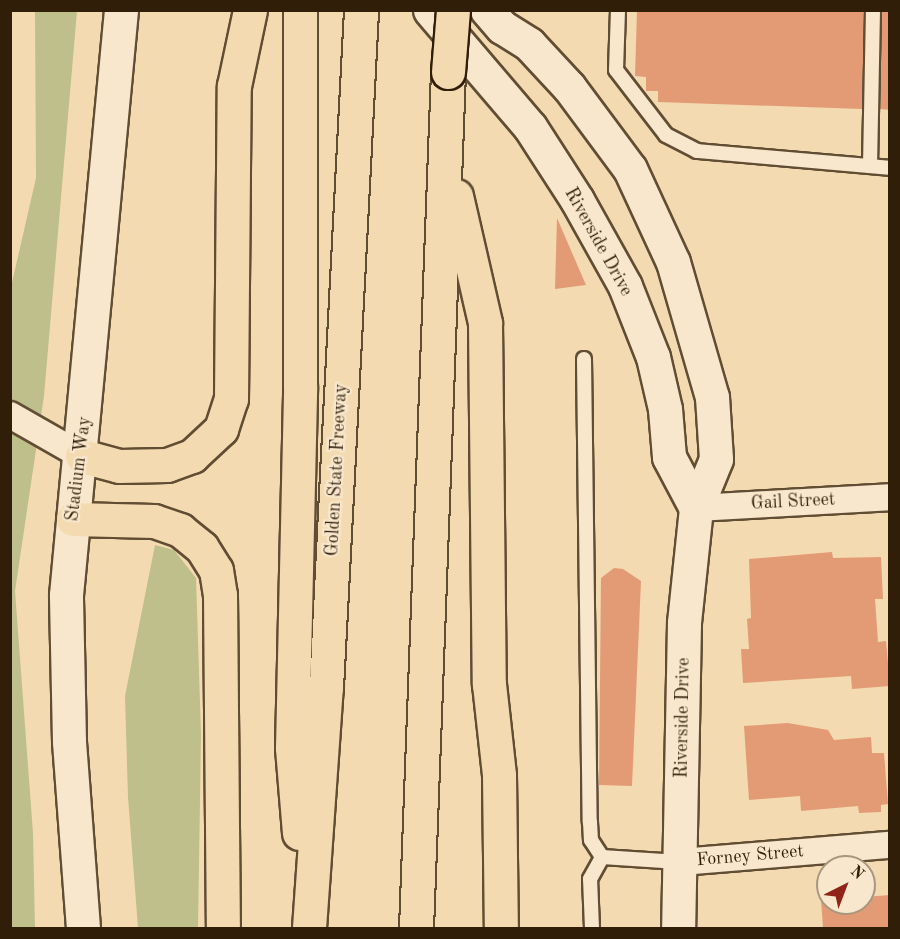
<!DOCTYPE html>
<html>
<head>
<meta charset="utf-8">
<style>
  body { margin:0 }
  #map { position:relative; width:900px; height:939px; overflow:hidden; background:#f4dab1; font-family:"Old Standard TT",serif }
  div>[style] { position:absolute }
  .green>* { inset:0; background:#bebf8a }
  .building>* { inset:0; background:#e39b75 }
  .roads { filter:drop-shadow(2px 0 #614d33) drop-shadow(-2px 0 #614d33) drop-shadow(0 2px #614d33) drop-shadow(0 -2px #614d33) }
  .service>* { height:14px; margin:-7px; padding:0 7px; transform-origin:7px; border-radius:7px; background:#f8e7cc }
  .minor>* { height:26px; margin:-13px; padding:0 13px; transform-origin:13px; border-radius:13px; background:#f8e7cc }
  .secondary>* { height:33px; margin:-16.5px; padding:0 16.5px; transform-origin:16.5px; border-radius:16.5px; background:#f8e7cc }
  .motorway>* { height:33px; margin:-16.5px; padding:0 16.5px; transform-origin:16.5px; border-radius:16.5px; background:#f4dab1 }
  .bridges { filter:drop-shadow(2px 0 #301e09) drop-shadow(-2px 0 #301e09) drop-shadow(0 2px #301e09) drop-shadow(0 -2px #301e09) }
  .motorway-bridge>* { height:33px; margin:-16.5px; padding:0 16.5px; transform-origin:16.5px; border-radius:16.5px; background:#f4dab1 }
  span { translate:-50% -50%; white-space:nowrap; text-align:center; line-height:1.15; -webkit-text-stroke:4.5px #f8e7cc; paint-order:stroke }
  .street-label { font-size:18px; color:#301e09 }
  .frame { position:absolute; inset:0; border:12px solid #301e09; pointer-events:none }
  .north { position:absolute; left:816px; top:855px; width:60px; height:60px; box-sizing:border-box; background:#f8e7cc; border:2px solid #a8977e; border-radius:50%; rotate:42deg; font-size:16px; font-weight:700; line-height:24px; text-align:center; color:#301e09 }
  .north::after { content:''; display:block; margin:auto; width:21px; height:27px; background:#8f2418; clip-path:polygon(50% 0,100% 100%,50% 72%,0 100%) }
</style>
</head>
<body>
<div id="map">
  <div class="green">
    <div style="clip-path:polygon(35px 11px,77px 11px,44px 396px,15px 591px,33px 833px,35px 928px,11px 928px,11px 287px,36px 178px)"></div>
    <div style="clip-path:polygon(155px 545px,174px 550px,196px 578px,201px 734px,198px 928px,138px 928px,128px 797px,125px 696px)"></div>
  </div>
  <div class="building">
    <div style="clip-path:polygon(637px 10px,864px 10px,862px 109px,658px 102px,658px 91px,646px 91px,646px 77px,635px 76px)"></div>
    <div style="clip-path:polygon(882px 10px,890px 10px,890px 110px,880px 109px)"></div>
    <div style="clip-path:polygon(557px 218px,586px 285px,555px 289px)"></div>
    <div style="clip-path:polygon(832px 552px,833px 558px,881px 557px,883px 599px,875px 599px,878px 642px,886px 641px,890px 686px,852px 689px,851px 676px,743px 683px,741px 649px,749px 649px,747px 619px,751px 618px,749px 559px)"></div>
    <div style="clip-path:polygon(614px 568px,623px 569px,641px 581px,632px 786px,599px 785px,601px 578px)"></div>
    <div style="clip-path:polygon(788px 723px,828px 730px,834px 740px,871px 737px,872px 753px,884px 753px,888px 804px,881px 805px,881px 812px,859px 813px,858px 806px,801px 811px,800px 796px,749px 800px,744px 726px)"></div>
    <div style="clip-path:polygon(890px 895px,890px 928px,823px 928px,821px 900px,864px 903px,864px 897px)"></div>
  </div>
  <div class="roads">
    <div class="service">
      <div style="left:618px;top:10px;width:60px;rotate:91.9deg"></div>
      <div style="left:616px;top:70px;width:82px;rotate:52.4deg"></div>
      <div style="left:666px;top:135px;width:35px;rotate:27deg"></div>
      <div style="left:697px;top:151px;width:194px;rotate:5deg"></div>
      <div style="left:870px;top:166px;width:156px;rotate:-88.9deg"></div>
      <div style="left:584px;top:359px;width:463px;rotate:89.3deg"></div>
      <div style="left:590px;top:822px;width:18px;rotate:87deg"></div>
      <div style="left:591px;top:840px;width:20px;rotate:57deg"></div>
      <div style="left:592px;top:928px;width:49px;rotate:-92.3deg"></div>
      <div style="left:590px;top:879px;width:25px;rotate:-61deg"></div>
      <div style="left:602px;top:857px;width:77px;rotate:3.7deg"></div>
    </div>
    <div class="minor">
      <div style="left:10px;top:415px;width:83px;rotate:29.7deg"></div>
      <div style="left:696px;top:508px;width:194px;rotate:-3.2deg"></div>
      <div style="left:681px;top:862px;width:210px;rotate:-4.7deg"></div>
    </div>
    <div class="secondary">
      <div style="left:430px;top:10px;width:154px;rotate:49.5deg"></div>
      <div style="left:530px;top:127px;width:87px;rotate:57.2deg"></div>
      <div style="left:577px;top:200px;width:98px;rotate:60.8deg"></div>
      <div style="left:625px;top:286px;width:76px;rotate:68.5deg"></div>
      <div style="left:653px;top:357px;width:53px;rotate:77deg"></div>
      <div style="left:665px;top:409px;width:48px;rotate:85.2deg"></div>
      <div style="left:669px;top:457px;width:58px;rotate:62.1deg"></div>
      <div style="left:487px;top:10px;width:23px;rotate:49deg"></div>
      <div style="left:502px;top:27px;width:32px;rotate:32deg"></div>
      <div style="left:529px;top:44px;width:59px;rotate:47.1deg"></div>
      <div style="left:569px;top:87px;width:102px;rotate:53.4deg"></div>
      <div style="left:630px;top:169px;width:102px;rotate:65.2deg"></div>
      <div style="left:673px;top:262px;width:141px;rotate:73.9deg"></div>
      <div style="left:712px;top:397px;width:62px;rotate:86.3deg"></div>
      <div style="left:716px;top:459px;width:53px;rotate:112.2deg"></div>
      <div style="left:696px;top:508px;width:116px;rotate:96deg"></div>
      <div style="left:684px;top:623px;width:305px;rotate:91.1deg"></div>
      <div style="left:83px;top:928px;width:188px;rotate:-94.3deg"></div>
      <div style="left:69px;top:741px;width:146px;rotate:-91.2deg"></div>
      <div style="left:66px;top:595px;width:588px;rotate:-84.63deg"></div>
    </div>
    <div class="motorway">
      <div style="left:456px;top:196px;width:130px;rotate:77.1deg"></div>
      <div style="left:485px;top:323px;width:361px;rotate:89.4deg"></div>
      <div style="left:489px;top:684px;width:92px;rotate:83.7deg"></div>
      <div style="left:499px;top:775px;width:153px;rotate:89.3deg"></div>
      <div style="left:82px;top:456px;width:38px;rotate:15deg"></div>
      <div style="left:119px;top:466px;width:48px;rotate:-1.2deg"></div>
      <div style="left:167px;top:465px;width:27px;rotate:-20deg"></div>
      <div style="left:192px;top:456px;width:40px;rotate:-43deg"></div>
      <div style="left:221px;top:429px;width:32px;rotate:-72deg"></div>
      <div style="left:231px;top:399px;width:313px;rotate:-89.5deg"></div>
      <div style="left:234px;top:86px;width:78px;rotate:-78.1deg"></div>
      <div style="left:73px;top:519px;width:81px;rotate:1.4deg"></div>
      <div style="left:154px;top:521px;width:28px;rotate:19deg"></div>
      <div style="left:180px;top:530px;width:28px;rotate:39deg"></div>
      <div style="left:202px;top:548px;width:26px;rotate:58deg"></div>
      <div style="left:216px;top:570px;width:25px;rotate:81deg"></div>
      <div style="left:220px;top:595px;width:333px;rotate:89.5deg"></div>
      <div style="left:299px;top:833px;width:86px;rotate:-94.7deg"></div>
      <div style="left:292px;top:747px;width:361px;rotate:-88.7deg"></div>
      <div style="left:300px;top:386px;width:376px;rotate:-90deg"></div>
      <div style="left:309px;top:928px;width:242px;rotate:-86deg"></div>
      <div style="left:326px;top:687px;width:678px;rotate:-87.04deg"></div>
      <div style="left:416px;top:928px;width:857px;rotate:-87.86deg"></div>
    </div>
  </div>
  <div class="bridges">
    <div class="motorway-bridge">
      <div style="left:448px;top:72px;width:62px;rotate:-85.4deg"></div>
    </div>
  </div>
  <div class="street-label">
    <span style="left:598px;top:242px;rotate:61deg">Riverside Drive</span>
    <span style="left:79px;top:469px;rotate:-83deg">Stadium Way</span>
    <span style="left:337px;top:470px;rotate:-87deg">Golden State Freeway</span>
    <span style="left:793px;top:502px;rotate:-3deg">Gail Street</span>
    <span style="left:683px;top:718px;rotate:-89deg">Riverside Drive</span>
    <span style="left:750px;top:856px;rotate:-5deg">Forney Street</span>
  </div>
  <div class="frame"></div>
  <div class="north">N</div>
</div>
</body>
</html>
